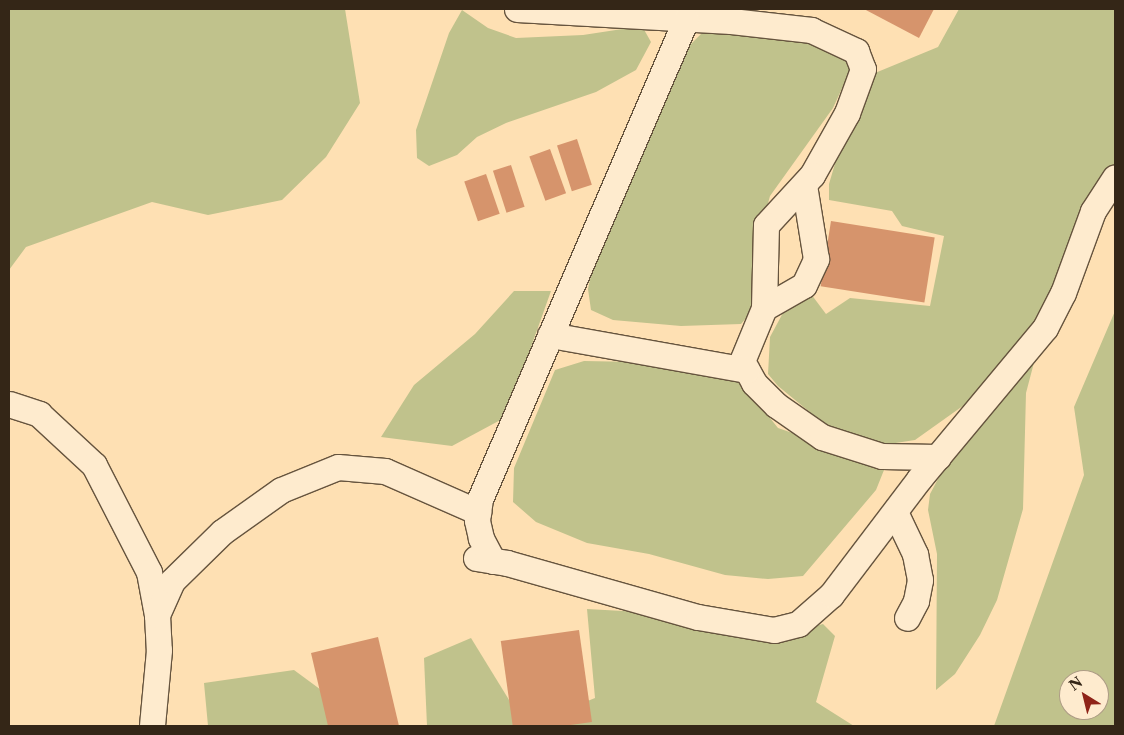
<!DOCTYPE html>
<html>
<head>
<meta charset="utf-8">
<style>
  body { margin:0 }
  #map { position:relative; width:1124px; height:735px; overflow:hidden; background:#fee0b3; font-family:"Libre Caslon Text",serif }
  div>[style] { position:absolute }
  .green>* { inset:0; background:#c0c28c }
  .building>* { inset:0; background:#d6946c; transform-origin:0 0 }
  .roads { filter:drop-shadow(1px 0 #66543e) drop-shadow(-1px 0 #66543e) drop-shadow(0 1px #66543e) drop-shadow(0 -1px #66543e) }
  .minor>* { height:25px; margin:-12.5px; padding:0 12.5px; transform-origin:12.5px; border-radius:12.5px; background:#feebce }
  span { translate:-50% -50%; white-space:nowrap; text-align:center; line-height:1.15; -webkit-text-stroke:4px #feebce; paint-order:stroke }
  .frame { position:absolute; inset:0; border:10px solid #342617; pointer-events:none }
  .north { position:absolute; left:1059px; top:670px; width:50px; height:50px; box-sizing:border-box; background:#feebce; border:1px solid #ad9c85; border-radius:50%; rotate:324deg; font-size:14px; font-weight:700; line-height:20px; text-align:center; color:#342617 }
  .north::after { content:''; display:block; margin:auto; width:18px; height:22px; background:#8f2418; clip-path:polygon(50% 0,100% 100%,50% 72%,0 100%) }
</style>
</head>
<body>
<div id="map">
  <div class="green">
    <div style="clip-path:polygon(9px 9px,345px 9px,360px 103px,326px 157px,282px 200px,208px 215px,152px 202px,26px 247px,9px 270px)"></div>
    <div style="clip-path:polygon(959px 9px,1115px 9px,1115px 167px,1048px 306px,974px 398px,915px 440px,876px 446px,839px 436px,778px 386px,768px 374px,770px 337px,784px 311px,811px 294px,826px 314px,850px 298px,930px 306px,944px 236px,902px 226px,892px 211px,829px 200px,829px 184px,839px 150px,853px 128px,875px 73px,938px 47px)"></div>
    <div style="clip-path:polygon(462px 10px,488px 28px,516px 38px,583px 35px,642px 26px,651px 42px,636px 70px,596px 92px,506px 123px,477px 137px,457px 155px,429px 166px,417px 158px,416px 130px,449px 33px)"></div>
    <div style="clip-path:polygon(713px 22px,802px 32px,855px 60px,833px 108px,770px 196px,763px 222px,759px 303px,741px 324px,681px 326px,613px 320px,591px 310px,588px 289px,594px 260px,664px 103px,674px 61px)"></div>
    <div style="clip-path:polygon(514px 291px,551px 291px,506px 417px,452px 446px,381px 437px,414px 385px,475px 334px)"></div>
    <div style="clip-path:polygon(evenodd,1115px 311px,1115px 726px,994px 726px,1084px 475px,1074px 407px,1115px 311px,1069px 680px,1099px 680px,1099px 710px,1069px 710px,1069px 680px)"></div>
    <div style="clip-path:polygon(1036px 355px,1026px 393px,1023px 509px,997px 600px,980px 635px,955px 674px,936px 690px,937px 554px,928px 510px,930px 494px,946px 464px)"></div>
    <div style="clip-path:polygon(584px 361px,637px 362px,733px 372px,778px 428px,886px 465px,876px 490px,803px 576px,768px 579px,725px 575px,649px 554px,587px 543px,536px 522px,513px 502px,514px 468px,555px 370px)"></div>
    <div style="clip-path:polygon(587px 609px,641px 612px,776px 636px,823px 624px,835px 636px,816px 702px,854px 726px,526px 726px,595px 698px)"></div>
    <div style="clip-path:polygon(471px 638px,525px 726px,427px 726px,424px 658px)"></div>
    <div style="clip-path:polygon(294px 670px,332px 698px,337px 726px,208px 726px,204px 683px)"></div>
  </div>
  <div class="building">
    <div style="clip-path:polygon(864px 9px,934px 9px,919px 38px)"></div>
    <div style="left:577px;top:139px;width:48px;height:21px;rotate:72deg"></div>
    <div style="left:550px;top:149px;width:47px;height:22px;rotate:70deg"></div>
    <div style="left:511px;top:165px;width:44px;height:19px;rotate:72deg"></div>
    <div style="left:486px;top:174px;width:42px;height:23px;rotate:71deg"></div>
    <div style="left:831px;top:221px;width:105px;height:66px;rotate:9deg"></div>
    <div style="left:579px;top:630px;width:93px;height:79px;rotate:82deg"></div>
    <div style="clip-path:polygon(378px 637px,399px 726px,328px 726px,311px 653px)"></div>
  </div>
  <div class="roads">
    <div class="minor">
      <div style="left:517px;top:9px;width:214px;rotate:3.2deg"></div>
      <div style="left:731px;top:21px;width:81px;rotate:6.4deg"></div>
      <div style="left:811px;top:30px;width:50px;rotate:25deg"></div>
      <div style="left:856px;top:51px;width:19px;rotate:69deg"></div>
      <div style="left:863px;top:69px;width:47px;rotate:110deg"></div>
      <div style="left:847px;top:113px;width:71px;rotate:119.4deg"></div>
      <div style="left:812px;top:175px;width:68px;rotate:132.6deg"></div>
      <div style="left:766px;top:225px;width:83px;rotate:91.4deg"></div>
      <div style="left:764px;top:308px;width:57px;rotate:112.5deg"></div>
      <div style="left:742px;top:361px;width:25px;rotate:61deg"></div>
      <div style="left:754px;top:383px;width:31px;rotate:45deg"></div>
      <div style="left:776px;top:405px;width:56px;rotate:34.8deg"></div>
      <div style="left:822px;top:437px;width:63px;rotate:17.6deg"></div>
      <div style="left:882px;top:456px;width:56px;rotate:1deg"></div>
      <div style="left:764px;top:308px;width:46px;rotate:-29.9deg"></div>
      <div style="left:804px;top:285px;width:29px;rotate:-65deg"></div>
      <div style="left:816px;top:259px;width:75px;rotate:-99.2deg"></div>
      <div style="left:550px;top:335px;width:200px;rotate:10.1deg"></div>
      <div style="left:9px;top:404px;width:32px;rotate:18deg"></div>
      <div style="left:39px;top:414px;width:75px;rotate:42.8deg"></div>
      <div style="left:94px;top:465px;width:120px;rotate:62.8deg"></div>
      <div style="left:149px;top:572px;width:44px;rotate:79.5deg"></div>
      <div style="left:157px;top:615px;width:35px;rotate:87deg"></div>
      <div style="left:159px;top:650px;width:76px;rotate:95.3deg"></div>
      <div style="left:895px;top:512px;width:47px;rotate:64.5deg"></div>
      <div style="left:915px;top:554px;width:26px;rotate:79deg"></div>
      <div style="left:920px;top:580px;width:21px;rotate:101deg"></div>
      <div style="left:916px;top:601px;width:19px;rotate:118deg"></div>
      <div style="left:476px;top:558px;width:31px;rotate:9deg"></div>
      <div style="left:507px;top:563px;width:198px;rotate:15.8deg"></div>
      <div style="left:698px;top:617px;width:77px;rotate:9.7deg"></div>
      <div style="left:774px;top:630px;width:25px;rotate:-14deg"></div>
      <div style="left:798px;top:624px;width:44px;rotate:-41.3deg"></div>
      <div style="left:831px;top:595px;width:146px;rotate:-52.8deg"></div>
      <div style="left:919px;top:479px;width:197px;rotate:-50.2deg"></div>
      <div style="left:1045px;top:328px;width:39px;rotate:-63deg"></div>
      <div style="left:1063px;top:293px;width:87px;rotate:-69.9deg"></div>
      <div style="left:1093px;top:211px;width:40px;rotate:-57.1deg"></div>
      <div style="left:493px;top:561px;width:26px;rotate:-118deg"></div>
      <div style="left:481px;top:538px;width:18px;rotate:-103deg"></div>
      <div style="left:477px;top:520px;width:21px;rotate:-82deg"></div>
      <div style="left:480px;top:499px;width:522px;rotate:-66.77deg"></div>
      <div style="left:157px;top:615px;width:37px;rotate:-66deg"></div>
      <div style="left:172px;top:581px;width:70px;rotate:-44.4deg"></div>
      <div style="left:222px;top:532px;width:72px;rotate:-35.4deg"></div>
      <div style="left:281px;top:490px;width:61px;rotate:-22deg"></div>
      <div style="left:338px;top:467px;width:47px;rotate:4.9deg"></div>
      <div style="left:385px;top:471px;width:102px;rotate:23.8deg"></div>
    </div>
  </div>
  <div class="frame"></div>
  <div class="north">N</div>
</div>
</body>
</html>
